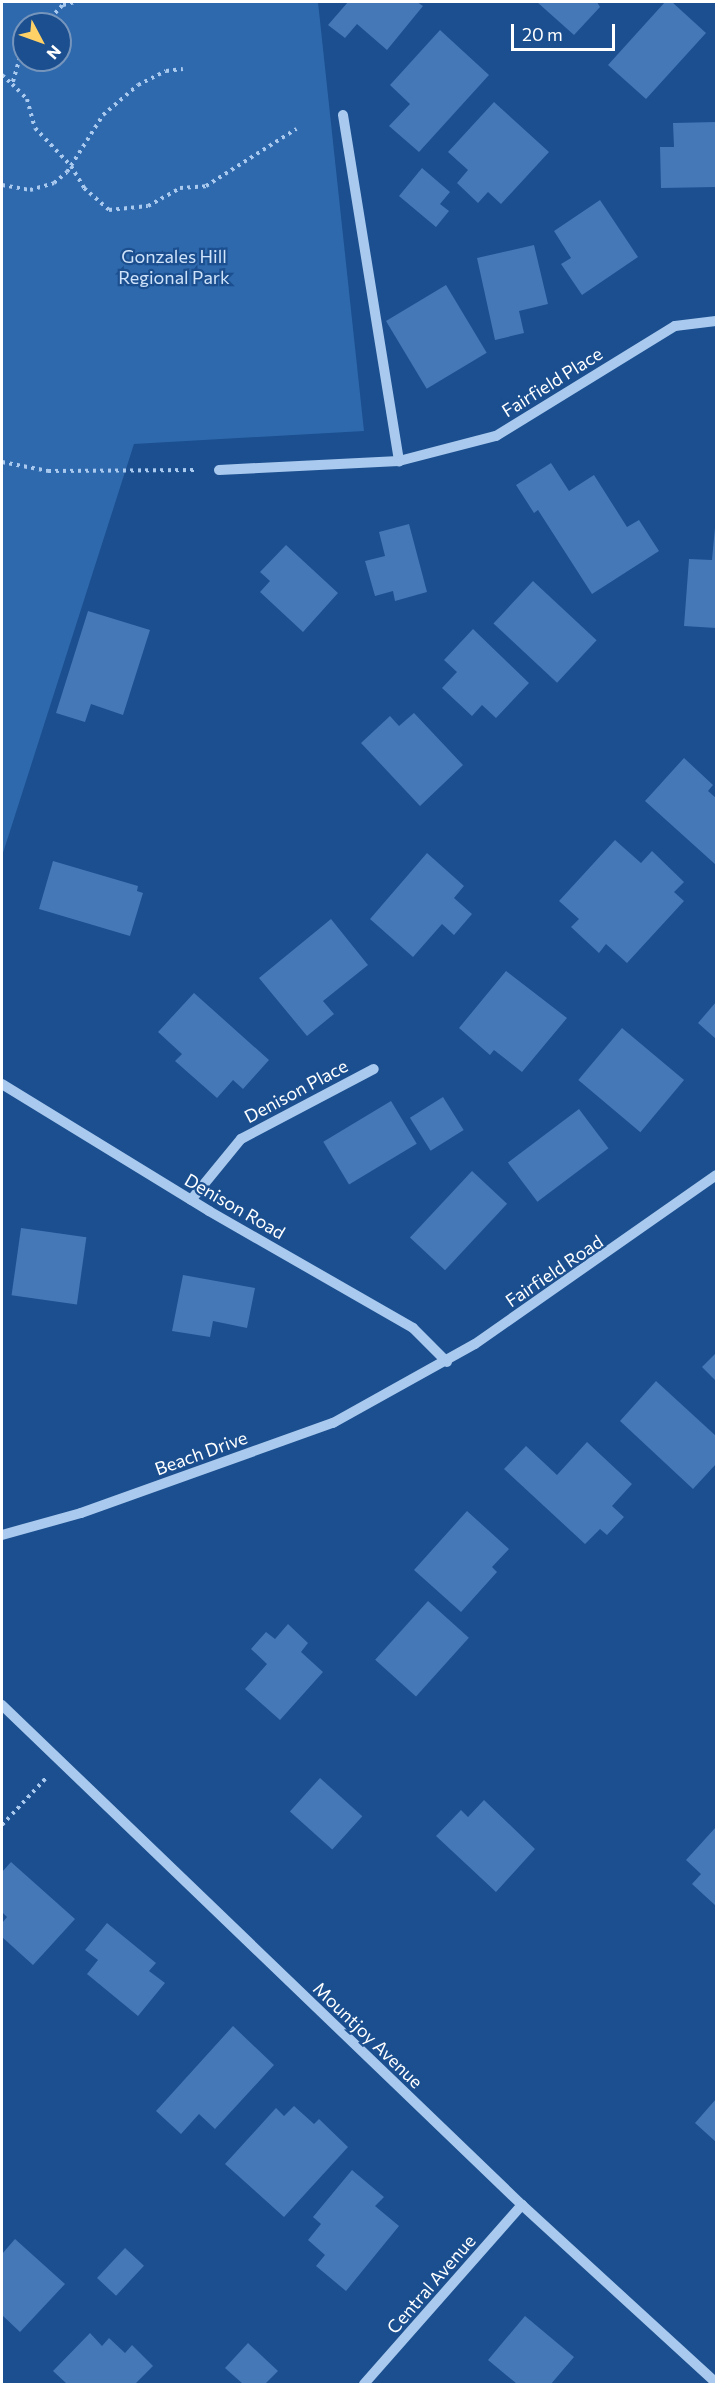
<!DOCTYPE html>
<html>
<head>
<meta charset="utf-8">
<style>
  body { margin:0 }
  #map { position:relative; width:718px; height:2386px; overflow:hidden; background:#1b4f8f; font-family:Commissioner,sans-serif }
  div>[style] { position:absolute }
  .green>* { inset:0; background:#2e69ad }
  .building>* { inset:0; background:#4478b7; transform-origin:0 0 }
  .path>* { height:4px; margin-top:-2px; transform-origin:0; background:repeating-linear-gradient(90deg,#a9c9ee 0 3px,transparent 0 7.5px) }
  .minor>* { height:10px; margin:-5px; padding:0 5px; transform-origin:5px; border-radius:5px; background:#a9c9ee }
  span { translate:-50% -50%; white-space:nowrap; text-align:center; line-height:1.15; -webkit-text-stroke:4.5px #1b4f8f; paint-order:stroke }
  .park-label { font-size:18px; color:#cfe3fa }
  .street-label { font-size:18px; color:#fff }
  .frame { position:absolute; inset:0; border:3px solid #fff; pointer-events:none }
  .north { position:absolute; left:12px; top:12px; width:60px; height:60px; box-sizing:border-box; background:#1b4f8f; border:2px solid #7695bc; border-radius:50%; rotate:131deg; font-size:16px; font-weight:700; line-height:24px; text-align:center; color:#fff }
  .north::after { content:''; display:block; margin:auto; width:21px; height:27px; background:#ffd166; clip-path:polygon(50% 0,100% 100%,50% 72%,0 100%) }
  .scale { position:absolute; left:511px; top:24px; width:104px; height:27px; box-sizing:border-box; border:3px solid #fff; border-top:0; padding-left:8px; font-size:18px; line-height:21px; white-space:nowrap; color:#fff; -webkit-text-stroke:4px #1b4f8f; paint-order:stroke }
</style>
</head>
<body>
<div id="map">
  <div class="green">
    <div style="clip-path:polygon(evenodd,2px 2px,318px 2px,364px 431px,134px 444px,2px 856px,2px 2px,24px 24px,60px 24px,60px 60px,24px 60px,24px 24px)"></div>
  </div>
  <div class="building">
    <div style="clip-path:polygon(348px 2px,417px 2px,423px 6px,387px 50px,357px 24px,345px 38px,328px 25px)"></div>
    <div style="clip-path:polygon(537px 2px,597px 2px,600px 7px,574px 35px)"></div>
    <div style="clip-path:polygon(665px 2px,672px 2px,706px 33px,646px 99px,608px 65px)"></div>
    <div style="clip-path:polygon(440px 30px,489px 75px,419px 152px,389px 126px,410px 104px,390px 85px)"></div>
    <div style="clip-path:polygon(494px 102px,549px 152px,501px 204px,488px 192px,478px 203px,457px 183px,468px 170px,448px 152px)"></div>
    <div style="clip-path:polygon(716px 122px,716px 187px,661px 188px,660px 147px,674px 147px,673px 123px)"></div>
    <div style="clip-path:polygon(422px 168px,450px 192px,440px 204px,449px 211px,436px 227px,399px 196px)"></div>
    <div style="clip-path:polygon(600px 200px,638px 257px,582px 295px,561px 264px,571px 258px,554px 231px)"></div>
    <div style="clip-path:polygon(534px 245px,548px 304px,519px 311px,524px 333px,495px 340px,477px 258px)"></div>
    <div style="left:446px;top:285px;width:79px;height:70px;rotate:59deg"></div>
    <div style="clip-path:polygon(551px 463px,569px 491px,594px 475px,627px 527px,639px 520px,659px 551px,592px 594px,538px 510px,534px 513px,516px 485px)"></div>
    <div style="clip-path:polygon(409px 524px,427px 592px,395px 601px,393px 591px,375px 596px,365px 561px,385px 556px,379px 532px)"></div>
    <div style="clip-path:polygon(715px 527px,716px 628px,684px 626px,689px 559px,712px 560px)"></div>
    <div style="clip-path:polygon(286px 545px,338px 593px,303px 632px,260px 592px,270px 581px,260px 572px)"></div>
    <div style="left:533px;top:581px;width:87px;height:58px;rotate:43deg"></div>
    <div style="clip-path:polygon(88px 611px,150px 630px,123px 715px,91px 704px,85px 722px,56px 713px)"></div>
    <div style="clip-path:polygon(473px 629px,529px 683px,496px 718px,482px 705px,472px 716px,442px 688px,457px 672px,444px 660px)"></div>
    <div style="clip-path:polygon(414px 713px,463px 765px,420px 806px,361px 743px,390px 716px,399px 726px)"></div>
    <div style="clip-path:polygon(684px 758px,713px 785px,708px 791px,716px 798px,716px 865px,645px 801px)"></div>
    <div style="clip-path:polygon(615px 840px,641px 863px,652px 851px,684px 882px,674px 892px,684px 901px,627px 963px,606px 944px,599px 953px,571px 927px,579px 919px,559px 901px)"></div>
    <div style="clip-path:polygon(427px 853px,464px 886px,454px 898px,472px 914px,454px 935px,442px 924px,413px 957px,370px 919px)"></div>
    <div style="clip-path:polygon(53px 861px,138px 886px,137px 891px,143px 893px,130px 936px,39px 909px)"></div>
    <div style="clip-path:polygon(331px 919px,368px 965px,323px 1001px,334px 1014px,307px 1036px,259px 978px)"></div>
    <div style="clip-path:polygon(506px 971px,567px 1018px,522px 1072px,494px 1050px,490px 1055px,459px 1028px)"></div>
    <div style="clip-path:polygon(194px 993px,269px 1060px,243px 1089px,233px 1080px,217px 1098px,175px 1061px,182px 1054px,158px 1032px)"></div>
    <div style="clip-path:polygon(716px 1002px,716px 1039px,698px 1023px)"></div>
    <div style="left:622px;top:1028px;width:81px;height:68px;rotate:40deg"></div>
    <div style="left:443px;top:1097px;width:39px;height:39px;rotate:58deg"></div>
    <div style="left:391px;top:1101px;width:50px;height:79px;rotate:59deg"></div>
    <div style="left:579px;top:1109px;width:49px;height:89px;rotate:53deg"></div>
    <div style="left:472px;top:1171px;width:48px;height:91px;rotate:43deg"></div>
    <div style="left:21px;top:1228px;width:66px;height:68px;rotate:8deg"></div>
    <div style="clip-path:polygon(183px 1275px,255px 1288px,247px 1328px,213px 1321px,210px 1337px,172px 1331px)"></div>
    <div style="clip-path:polygon(716px 1353px,716px 1381px,702px 1367px)"></div>
    <div style="clip-path:polygon(656px 1381px,716px 1436px,716px 1464px,693px 1489px,620px 1421px)"></div>
    <div style="clip-path:polygon(587px 1442px,632px 1484px,612px 1506px,624px 1517px,607px 1535px,600px 1529px,585px 1544px,504px 1469px,526px 1446px,557px 1475px)"></div>
    <div style="clip-path:polygon(467px 1511px,509px 1549px,492px 1567px,497px 1572px,461px 1612px,414px 1570px)"></div>
    <div style="left:428px;top:1601px;width:55px;height:79px;rotate:42deg"></div>
    <div style="clip-path:polygon(288px 1624px,308px 1643px,301px 1652px,323px 1672px,280px 1720px,245px 1689px,267px 1664px,251px 1649px,266px 1632px,275px 1639px)"></div>
    <div style="left:320px;top:1778px;width:57px;height:45px;rotate:42deg"></div>
    <div style="clip-path:polygon(484px 1800px,535px 1849px,496px 1892px,436px 1836px,461px 1810px,468px 1817px)"></div>
    <div style="clip-path:polygon(716px 1827px,716px 1906px,692px 1884px,701px 1874px,686px 1860px)"></div>
    <div style="clip-path:polygon(11px 1862px,75px 1919px,33px 1965px,2px 1937px,2px 1923px,7px 1917px,2px 1912px,2px 1872px)"></div>
    <div style="clip-path:polygon(107px 1923px,156px 1963px,149px 1971px,165px 1983px,138px 2016px,87px 1974px,98px 1960px,85px 1950px)"></div>
    <div style="clip-path:polygon(233px 2026px,274px 2065px,215px 2129px,199px 2114px,181px 2134px,156px 2111px)"></div>
    <div style="clip-path:polygon(716px 2099px,716px 2142px,695px 2123px)"></div>
    <div style="clip-path:polygon(294px 2106px,314px 2124px,319px 2119px,348px 2147px,284px 2217px,225px 2164px,276px 2108px,284px 2116px)"></div>
    <div style="clip-path:polygon(352px 2170px,384px 2197px,375px 2206px,399px 2226px,346px 2291px,316px 2266px,325px 2255px,308px 2240px,321px 2224px,313px 2217px)"></div>
    <div style="clip-path:polygon(15px 2239px,65px 2284px,20px 2332px,2px 2315px,2px 2254px)"></div>
    <div style="left:125px;top:2248px;width:26px;height:41px;rotate:43deg"></div>
    <div style="clip-path:polygon(525px 2316px,574px 2357px,551px 2384px,517px 2384px,488px 2360px)"></div>
    <div style="clip-path:polygon(90px 2333px,102px 2346px,109px 2338px,125px 2353px,132px 2345px,153px 2366px,135px 2384px,67px 2384px,53px 2371px)"></div>
    <div style="clip-path:polygon(248px 2343px,278px 2371px,265px 2384px,243px 2384px,225px 2368px)"></div>
  </div>
  <div class="path">
    <div style="left:45px;top:24px;width:26px;rotate:-47deg"></div>
    <div style="left:63px;top:5px;width:12px;rotate:-14deg"></div>
    <div style="left:24px;top:33px;width:6px;rotate:141deg"></div>
    <div style="left:19px;top:37px;width:13px;rotate:77deg"></div>
    <div style="left:22px;top:50px;width:35px;rotate:106deg"></div>
    <div style="left:12px;top:84px;width:21px;rotate:45deg"></div>
    <div style="left:27px;top:99px;width:30px;rotate:75deg"></div>
    <div style="left:35px;top:128px;width:52px;rotate:46.5deg"></div>
    <div style="left:71px;top:166px;width:26px;rotate:59deg"></div>
    <div style="left:84px;top:188px;width:33px;rotate:41deg"></div>
    <div style="left:109px;top:210px;width:39px;rotate:-6deg"></div>
    <div style="left:148px;top:206px;width:37px;rotate:-29deg"></div>
    <div style="left:180px;top:188px;width:26px;rotate:-4deg"></div>
    <div style="left:206px;top:186px;width:107px;rotate:-32.3deg"></div>
    <div style="left:2px;top:75px;width:13px;rotate:42deg"></div>
    <div style="left:2px;top:185px;width:28px;rotate:10deg"></div>
    <div style="left:30px;top:190px;width:25px;rotate:-16deg"></div>
    <div style="left:54px;top:183px;width:17px;rotate:-40deg"></div>
    <div style="left:67px;top:172px;width:67px;rotate:-57.7deg"></div>
    <div style="left:103px;top:115px;width:46px;rotate:-40.6deg"></div>
    <div style="left:138px;top:85px;width:31px;rotate:-27deg"></div>
    <div style="left:166px;top:71px;width:17px;rotate:-7deg"></div>
    <div style="left:2px;top:462px;width:47px;rotate:11.1deg"></div>
    <div style="left:48px;top:471px;width:150px;rotate:-0.4deg"></div>
    <div style="left:2px;top:1825px;width:64px;rotate:-46.9deg"></div>
  </div>
  <div class="minor">
    <div style="left:343px;top:115px;width:351px;rotate:80.8deg"></div>
    <div style="left:219px;top:470px;width:180px;rotate:-2.9deg"></div>
    <div style="left:399px;top:461px;width:100px;rotate:-14.5deg"></div>
    <div style="left:496px;top:436px;width:210px;rotate:-31.6deg"></div>
    <div style="left:675px;top:326px;width:41px;rotate:-7deg"></div>
    <div style="left:2px;top:1084px;width:243px;rotate:31.5deg"></div>
    <div style="left:209px;top:1211px;width:235px;rotate:29.8deg"></div>
    <div style="left:413px;top:1328px;width:48px;rotate:45deg"></div>
    <div style="left:191px;top:1200px;width:79px;rotate:-50.7deg"></div>
    <div style="left:241px;top:1139px;width:150px;rotate:-27.8deg"></div>
    <div style="left:2px;top:1535px;width:82px;rotate:-15.6deg"></div>
    <div style="left:81px;top:1513px;width:268px;rotate:-19.7deg"></div>
    <div style="left:333px;top:1423px;width:162px;rotate:-29.1deg"></div>
    <div style="left:475px;top:1344px;width:294px;rotate:-35deg"></div>
    <div style="left:2px;top:1705px;width:721px;rotate:43.88deg"></div>
    <div style="left:522px;top:2205px;width:263px;rotate:42.5deg"></div>
    <div style="left:364px;top:2384px;width:239px;rotate:-48.6deg"></div>
  </div>
  <div class="park-label">
    <span style="left:174px;top:267px">Gonzales Hill<br>Regional Park</span>
  </div>
  <div class="street-label">
    <span style="left:552px;top:382px;rotate:-32deg">Fairfield Place</span>
    <span style="left:296px;top:1091px;rotate:-28deg">Denison Place</span>
    <span style="left:235px;top:1206px;rotate:30deg">Denison Road</span>
    <span style="left:554px;top:1271px;rotate:-34deg">Fairfield Road</span>
    <span style="left:201px;top:1453px;rotate:-20deg">Beach Drive</span>
    <span style="left:368px;top:2035px;rotate:44deg">Mountjoy Avenue</span>
    <span style="left:431px;top:2284px;rotate:-49deg">Central Avenue</span>
  </div>
  <div class="frame"></div>
  <div class="north">N</div>
  <div class="scale">20 m</div>
</div>
</body>
</html>
